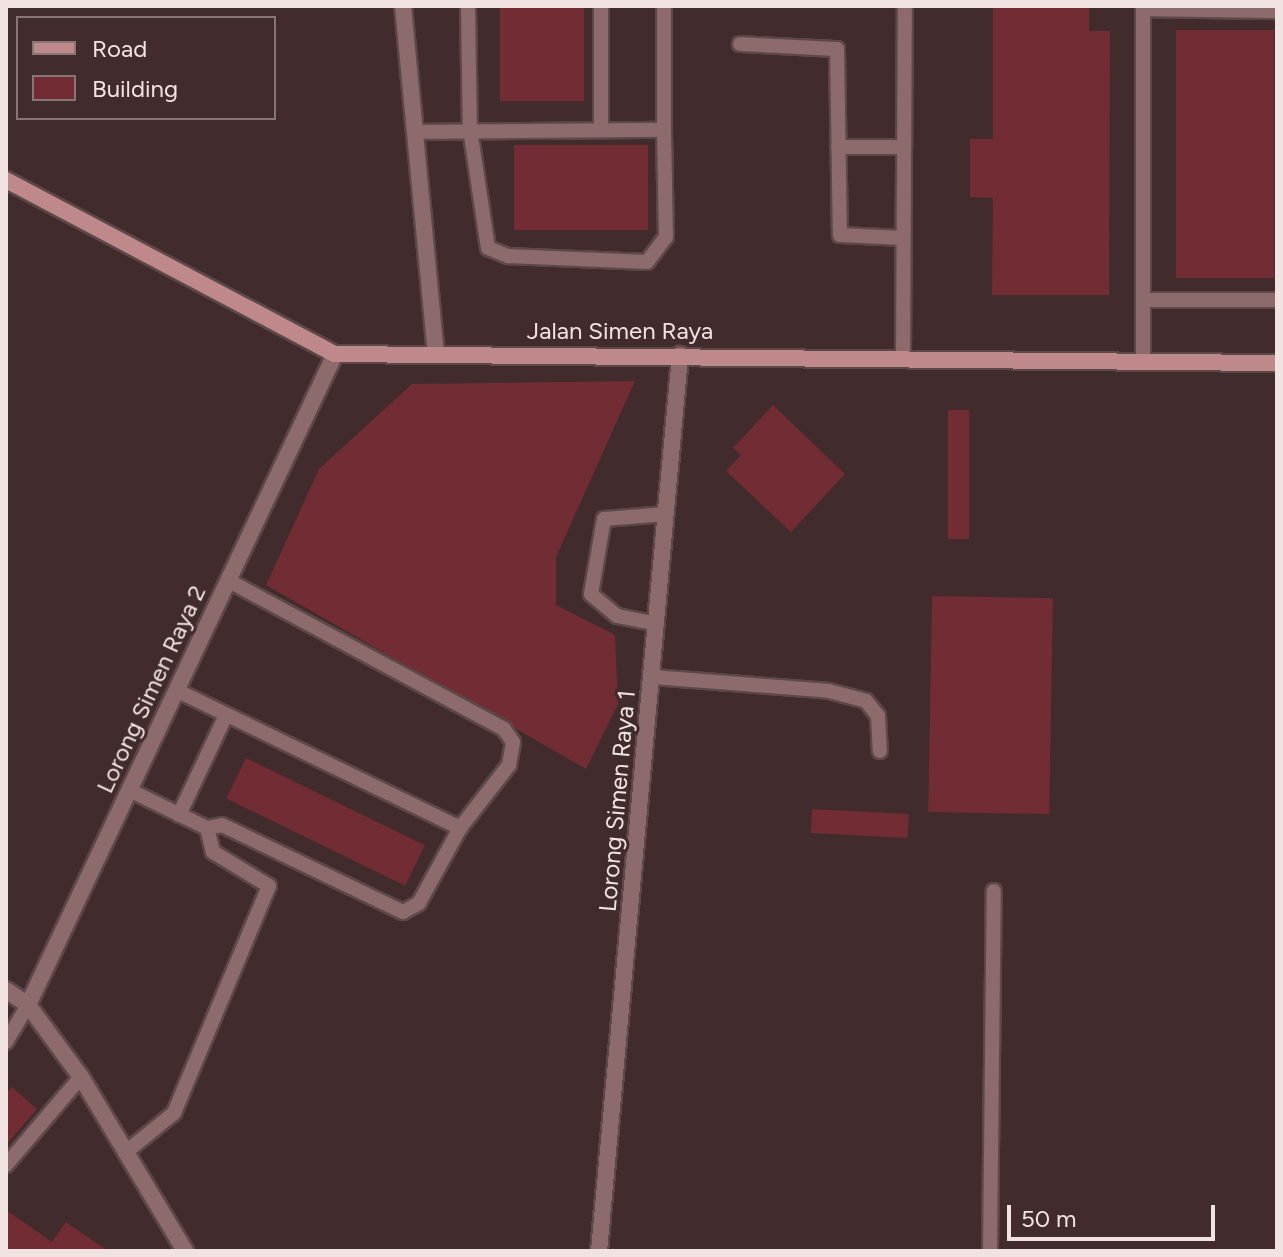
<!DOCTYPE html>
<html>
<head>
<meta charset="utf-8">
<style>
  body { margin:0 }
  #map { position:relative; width:1283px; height:1257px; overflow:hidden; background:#412b2c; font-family:Figtree,sans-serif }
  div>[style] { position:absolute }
  .building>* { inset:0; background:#712c34; transform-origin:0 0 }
  .roads { filter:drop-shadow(2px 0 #5d4849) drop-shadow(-2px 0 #5d4849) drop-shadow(0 2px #5d4849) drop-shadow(0 -2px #5d4849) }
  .lane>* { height:14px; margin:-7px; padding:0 7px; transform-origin:7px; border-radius:7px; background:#8d6a6c }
  .street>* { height:16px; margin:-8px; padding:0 8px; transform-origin:8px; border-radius:8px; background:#8d6a6c }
  .secondary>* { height:16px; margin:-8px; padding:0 8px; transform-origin:8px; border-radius:8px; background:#bf898c }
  span { translate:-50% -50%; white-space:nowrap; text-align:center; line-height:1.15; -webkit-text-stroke:6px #412b2c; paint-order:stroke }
  .street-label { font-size:24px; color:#f2e3e3 }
  .frame { position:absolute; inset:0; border:8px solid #f2e3e3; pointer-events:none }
  .legend { position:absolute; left:16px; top:16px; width:260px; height:104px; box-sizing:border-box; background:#412b2c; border:2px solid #887575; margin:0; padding:10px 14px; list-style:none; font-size:24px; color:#f2e3e3 }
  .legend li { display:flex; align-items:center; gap:16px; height:40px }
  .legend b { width:40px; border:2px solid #887575 }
  .scale { position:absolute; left:1007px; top:1205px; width:208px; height:36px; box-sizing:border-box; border:4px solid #f2e3e3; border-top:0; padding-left:10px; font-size:24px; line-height:28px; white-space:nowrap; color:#f2e3e3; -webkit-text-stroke:6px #412b2c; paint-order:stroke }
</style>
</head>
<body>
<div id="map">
  <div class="building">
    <div style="left:500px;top:6px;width:84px;height:95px"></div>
    <div style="clip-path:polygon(993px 6px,1089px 6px,1089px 31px,1110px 31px,1109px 295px,992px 295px,993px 198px,970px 197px,970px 139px,993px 139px)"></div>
    <div style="left:1176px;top:30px;width:98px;height:248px"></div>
    <div style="left:514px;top:145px;width:134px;height:85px"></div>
    <div style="clip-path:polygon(635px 381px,556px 557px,556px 605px,615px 635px,618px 704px,586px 769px,266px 585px,319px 469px,412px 384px)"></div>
    <div style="clip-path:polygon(773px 405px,845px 474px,791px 532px,726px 471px,741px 455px,733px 448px)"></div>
    <div style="left:948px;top:410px;width:21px;height:129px"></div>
    <div style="left:932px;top:596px;width:121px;height:216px;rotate:1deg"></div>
    <div style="left:246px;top:758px;width:199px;height:45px;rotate:26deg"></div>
    <div style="left:812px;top:809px;width:97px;height:24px;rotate:3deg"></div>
    <div style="clip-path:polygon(12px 1087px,37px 1109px,6px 1145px,6px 1094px)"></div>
    <div style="clip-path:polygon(6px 1210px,52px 1242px,66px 1222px,108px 1251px,6px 1251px)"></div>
  </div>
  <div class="roads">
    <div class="lane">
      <div style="left:468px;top:6px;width:123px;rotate:89.1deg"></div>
      <div style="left:470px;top:129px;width:120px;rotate:81.4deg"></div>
      <div style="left:488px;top:248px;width:22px;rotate:22deg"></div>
      <div style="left:508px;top:256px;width:139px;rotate:2.5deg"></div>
      <div style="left:647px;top:262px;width:31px;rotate:-53deg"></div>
      <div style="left:666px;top:237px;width:107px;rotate:-91.1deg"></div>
      <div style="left:1143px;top:9px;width:134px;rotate:0.9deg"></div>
      <div style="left:740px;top:44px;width:97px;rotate:3deg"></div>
      <div style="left:837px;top:49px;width:186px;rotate:89.1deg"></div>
      <div style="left:840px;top:235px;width:63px;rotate:2.7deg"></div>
      <div style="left:601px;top:130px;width:124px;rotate:-90deg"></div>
      <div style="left:415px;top:132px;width:249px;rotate:-0.5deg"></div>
      <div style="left:664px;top:130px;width:124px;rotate:-90deg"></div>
      <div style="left:838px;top:147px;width:66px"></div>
      <div style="left:1143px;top:300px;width:134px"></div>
      <div style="left:903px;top:358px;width:352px;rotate:-89.7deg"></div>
      <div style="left:1143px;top:361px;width:355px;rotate:-90deg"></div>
      <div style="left:657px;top:624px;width:41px;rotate:-168.7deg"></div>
      <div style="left:617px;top:616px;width:34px;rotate:-140deg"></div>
      <div style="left:591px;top:594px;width:76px;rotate:-80.2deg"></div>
      <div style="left:604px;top:519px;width:62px;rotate:-4.6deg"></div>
      <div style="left:653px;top:677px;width:177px;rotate:4.5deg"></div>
      <div style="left:829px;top:691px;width:38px;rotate:15deg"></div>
      <div style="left:866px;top:701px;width:19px;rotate:51deg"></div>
      <div style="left:878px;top:716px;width:35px;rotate:87deg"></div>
      <div style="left:178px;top:691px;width:314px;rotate:25.9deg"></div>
      <div style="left:460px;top:828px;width:80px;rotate:-52.1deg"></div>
      <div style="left:509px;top:765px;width:23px;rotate:-80deg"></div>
      <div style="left:513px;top:742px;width:16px;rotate:-125deg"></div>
      <div style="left:504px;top:729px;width:312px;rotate:-151.7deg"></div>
      <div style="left:179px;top:815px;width:110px;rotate:-64.8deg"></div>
      <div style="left:207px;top:828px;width:15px;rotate:-11deg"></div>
      <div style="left:222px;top:825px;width:201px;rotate:25.7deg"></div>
      <div style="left:403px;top:912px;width:18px;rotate:-29deg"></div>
      <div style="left:419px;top:903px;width:85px;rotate:-61.3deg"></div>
      <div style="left:6px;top:1042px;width:43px;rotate:-59.3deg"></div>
      <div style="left:126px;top:1152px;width:62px;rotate:-39.1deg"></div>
      <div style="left:174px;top:1113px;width:246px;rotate:-67.3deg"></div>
      <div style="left:269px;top:886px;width:66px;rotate:-148.7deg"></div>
      <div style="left:213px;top:852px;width:25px;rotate:-104deg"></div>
      <div style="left:207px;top:828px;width:85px;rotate:-154deg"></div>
      <div style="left:6px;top:1165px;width:116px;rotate:-49.6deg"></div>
      <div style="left:990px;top:1251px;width:360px;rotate:-89.4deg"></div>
    </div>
    <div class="street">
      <div style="left:403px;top:6px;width:350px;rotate:84.6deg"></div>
      <div style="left:6px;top:990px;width:27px;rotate:34deg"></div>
      <div style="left:28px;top:1005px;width:89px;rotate:53.6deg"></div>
      <div style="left:81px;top:1077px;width:203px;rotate:59.1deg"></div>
      <div style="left:28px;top:1005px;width:720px;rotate:-64.75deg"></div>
      <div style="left:599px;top:1251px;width:900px;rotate:-84.83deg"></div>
    </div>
    <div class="secondary">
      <div style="left:6px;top:180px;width:372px;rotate:27.9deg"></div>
      <div style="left:335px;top:354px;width:942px;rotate:0.55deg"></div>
    </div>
  </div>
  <div class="street-label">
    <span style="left:620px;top:331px">Jalan Simen Raya</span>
    <span style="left:151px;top:689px;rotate:-65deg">Lorong Simen Raya 2</span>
    <span style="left:617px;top:801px;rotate:-85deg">Lorong Simen Raya 1</span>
  </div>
  <div class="frame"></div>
  <ul class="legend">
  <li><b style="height:10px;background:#bf898c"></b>Road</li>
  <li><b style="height:22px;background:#712c34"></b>Building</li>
  </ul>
  <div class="scale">50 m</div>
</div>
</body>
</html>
